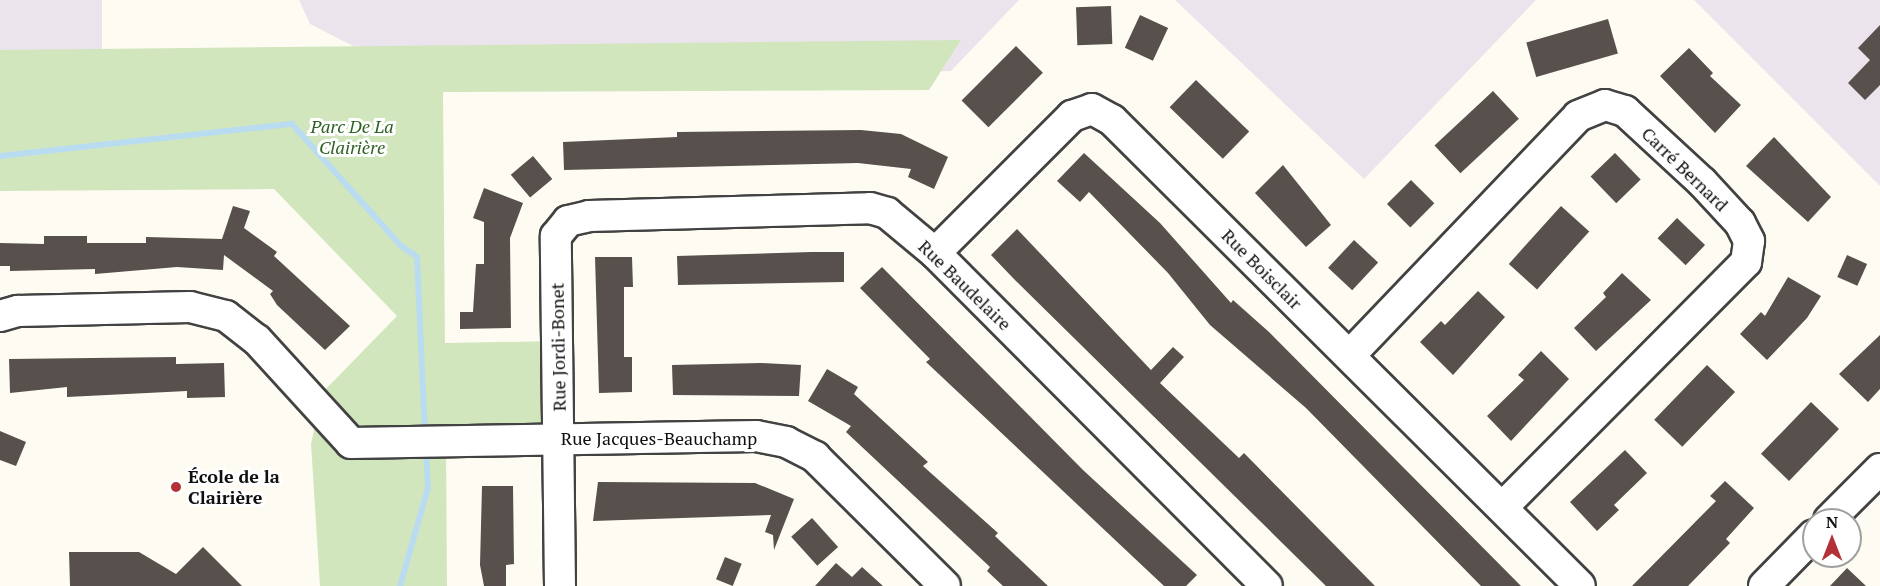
<!DOCTYPE html>
<html>
<head>
<meta charset="utf-8">
<style>
  body { margin:0 }
  #map { position:relative; width:1880px; height:586px; overflow:hidden; background:#fefcf2; font-family:"PT Serif",serif }
  div>[style] { position:absolute }
  .industrial>* { inset:0; background:#ece4ec; transform-origin:0 0 }
  .green>* { inset:0; background:#d2e6be }
  .stream>* { height:6px; margin:-3px; padding:0 3px; transform-origin:3px; border-radius:3px; background:#badcf1 }
  .building>* { inset:0; background:#57504c; transform-origin:0 0 }
  .roads { filter:drop-shadow(2px 0 #424242) drop-shadow(-2px 0 #424242) drop-shadow(0 2px #424242) drop-shadow(0 -2px #424242) }
  .minor>* { height:30px; margin:-15px; padding:0 15px; transform-origin:15px; border-radius:15px; background:#fff }
  .dots>* { width:16px; height:16px; translate:-50% -50%; box-sizing:border-box; border:3px solid #fff; border-radius:50% }
  span { translate:-50% -50%; white-space:nowrap; text-align:center; line-height:1.15; -webkit-text-stroke:6px #fff; paint-order:stroke }
  .park-label { font-size:18px; color:#306124; font-style:italic }
  .street-label { font-size:18px; color:#0f0f0f }
  .poi-label { font-size:18px; color:#0f0f0f; font-weight:700 }
  .left { translate:0 -50%; text-align:left }
  .north { position:absolute; left:1802px; top:508px; width:60px; height:60px; box-sizing:border-box; background:#fff; border:2px solid #9f9f9f; border-radius:50%; rotate:0deg; font-size:16px; font-weight:700; line-height:24px; text-align:center; color:#0f0f0f }
  .north::after { content:''; display:block; margin:auto; width:21px; height:27px; background:#b33237; clip-path:polygon(50% 0,100% 100%,50% 72%,0 100%) }
</style>
</head>
<body>
<div id="map">
  <div class="industrial">
    <div style="left:0;top:0;width:102px;height:50px"></div>
    <div style="clip-path:polygon(299px 0,1019px 0,951px 71px,443px 92px,310px 24px)"></div>
    <div style="clip-path:polygon(1175px 0,1536px 0,1364px 179px)"></div>
    <div style="clip-path:polygon(1694px 0,1880px 0,1880px 186px)"></div>
  </div>
  <div class="green">
    <div style="clip-path:polygon(961px 40px,929px 90px,443px 92px,445px 343px,558px 341px,559px 439px,446px 441px,447px 586px,320px 586px,311px 444px,322px 393px,397px 316px,274px 189px,0 191px,0 50px)"></div>
  </div>
  <div class="stream">
    <div style="left:0;top:156px;width:294px;rotate:-6.3deg"></div>
    <div style="left:292px;top:124px;width:162px;rotate:48.2deg"></div>
    <div style="left:400px;top:245px;width:21px;rotate:35deg"></div>
    <div style="left:417px;top:257px;width:176px;rotate:87.4deg"></div>
    <div style="left:400px;top:586px;width:102px;rotate:-74.1deg"></div>
    <div style="left:428px;top:488px;width:39px;rotate:-93deg"></div>
  </div>
  <div class="building">
    <div style="left:1111px;top:6px;width:38px;height:35px;rotate:88deg"></div>
    <div style="left:1140px;top:15px;width:31px;height:36px;rotate:25deg"></div>
    <div style="left:1608px;top:19px;width:36px;height:85px;rotate:74deg"></div>
    <div style="clip-path:polygon(1880px 25px,1880px 85px,1865px 100px,1848px 83px,1870px 60px,1858px 48px)"></div>
    <div style="left:1016px;top:46px;width:38px;height:77px;rotate:45deg"></div>
    <div style="clip-path:polygon(1689px 48px,1713px 73px,1710px 76px,1741px 105px,1715px 133px,1660px 76px)"></div>
    <div style="left:1196px;top:80px;width:74px;height:38px;rotate:44deg"></div>
    <div style="left:1493px;top:91px;width:38px;height:80px;rotate:47deg"></div>
    <div style="clip-path:polygon(861px 130px,901px 134px,948px 157px,934px 189px,908px 177px,911px 169px,858px 163px,564px 170px,563px 142px,677px 137px,677px 132px)"></div>
    <div style="clip-path:polygon(1774px 137px,1831px 197px,1808px 222px,1746px 166px)"></div>
    <div style="clip-path:polygon(1084px 153px,1160px 223px,1231px 303px,1233px 300px,1269px 332px,1521px 586px,1481px 586px,1306px 408px,1210px 325px,1168px 273px,1089px 192px,1080px 202px,1057px 181px)"></div>
    <div style="left:1615px;top:153px;width:37px;height:34px;rotate:46deg"></div>
    <div style="left:533px;top:156px;width:30px;height:29px;rotate:50deg"></div>
    <div style="clip-path:polygon(1283px 165px,1331px 225px,1306px 247px,1255px 193px)"></div>
    <div style="left:1411px;top:180px;width:33px;height:34px;rotate:45deg"></div>
    <div style="clip-path:polygon(484px 188px,523px 203px,510px 238px,511px 328px,460px 329px,460px 312px,473px 312px,476px 264px,484px 264px,484px 222px,473px 218px)"></div>
    <div style="clip-path:polygon(233px 206px,250px 211px,244px 228px,277px 252px,274px 256px,350px 326px,325px 350px,277px 305px,270px 294px,273px 291px,224px 255px,223px 270px,177px 267px,95px 274px,95px 269px,10px 271px,10px 266px,0 266px,0 243px,44px 244px,44px 236px,87px 236px,87px 243px,146px 243px,146px 237px,222px 239px)"></div>
    <div style="left:1561px;top:206px;width:38px;height:78px;rotate:42deg"></div>
    <div style="left:1677px;top:218px;width:39px;height:28px;rotate:44deg"></div>
    <div style="clip-path:polygon(1017px 229px,1151px 370px,1173px 347px,1184px 357px,1160px 383px,1239px 458px,1244px 453px,1375px 586px,1326px 586px,1013px 278px,991px 255px)"></div>
    <div style="left:1354px;top:240px;width:33px;height:38px;rotate:43deg"></div>
    <div style="clip-path:polygon(811px 252px,844px 252px,844px 282px,678px 285px,677px 256px)"></div>
    <div style="left:1847px;top:255px;width:22px;height:24px;rotate:24deg"></div>
    <div style="clip-path:polygon(595px 257px,632px 257px,633px 287px,624px 287px,624px 357px,632px 357px,632px 392px,599px 393px)"></div>
    <div style="clip-path:polygon(882px 267px,1083px 470px,1197px 575px,1186px 586px,1164px 586px,926px 362px,930px 359px,860px 288px)"></div>
    <div style="clip-path:polygon(1622px 273px,1651px 300px,1596px 351px,1574px 328px,1606px 297px,1603px 293px)"></div>
    <div style="clip-path:polygon(1788px 277px,1821px 296px,1807px 318px,1767px 360px,1740px 334px,1761px 312px,1765px 316px)"></div>
    <div style="clip-path:polygon(1478px 291px,1505px 317px,1453px 375px,1420px 342px,1441px 321px,1445px 325px)"></div>
    <div style="clip-path:polygon(1880px 335px,1880px 389px,1868px 402px,1839px 374px)"></div>
    <div style="clip-path:polygon(1541px 351px,1569px 379px,1511px 441px,1487px 416px,1524px 380px,1518px 375px)"></div>
    <div style="clip-path:polygon(176px 357px,176px 364px,224px 363px,225px 397px,187px 398px,187px 391px,67px 397px,67px 387px,10px 393px,9px 359px)"></div>
    <div style="clip-path:polygon(761px 363px,801px 365px,799px 396px,673px 395px,672px 365px)"></div>
    <div style="left:1707px;top:365px;width:39px;height:76px;rotate:44deg"></div>
    <div style="clip-path:polygon(827px 369px,858px 387px,854px 394px,928px 462px,923px 466px,998px 533px,995px 536px,1048px 586px,1003px 586px,987px 571px,990px 567px,846px 432px,851px 426px,808px 401px)"></div>
    <div style="left:1811px;top:402px;width:39px;height:72px;rotate:44deg"></div>
    <div style="clip-path:polygon(0 431px,26px 442px,16px 466px,0 460px)"></div>
    <div style="clip-path:polygon(1625px 450px,1647px 473px,1614px 505px,1619px 510px,1597px 531px,1570px 502px)"></div>
    <div style="clip-path:polygon(1725px 481px,1754px 508px,1726px 539px,1730px 543px,1688px 586px,1632px 586px,1716px 501px,1710px 496px)"></div>
    <div style="clip-path:polygon(598px 482px,755px 483px,794px 499px,774px 550px,773px 535px,765px 532px,771px 515px,593px 521px)"></div>
    <div style="clip-path:polygon(482px 486px,513px 486px,514px 564px,506px 565px,506px 586px,484px 586px,480px 565px)"></div>
    <div style="left:812px;top:518px;width:39px;height:28px;rotate:48deg"></div>
    <div style="clip-path:polygon(203px 547px,242px 586px,70px 586px,69px 552px,139px 552px,176px 574px)"></div>
    <div style="left:725px;top:557px;width:18px;height:24px;rotate:22deg"></div>
    <div style="clip-path:polygon(836px 563px,852px 577px,862px 567px,883px 586px,815px 586px)"></div>
    <div style="clip-path:polygon(1847px 568px,1866px 586px,1830px 586px)"></div>
  </div>
  <div class="roads">
    <div class="minor">
      <div style="left:935px;top:253px;width:194px;rotate:-45deg"></div>
      <div style="left:1072px;top:116px;width:21px;rotate:-19deg"></div>
      <div style="left:1092px;top:109px;width:23px;rotate:29deg"></div>
      <div style="left:1112px;top:120px;width:660px;rotate:44.88deg"></div>
      <div style="left:0;top:316px;width:19px;rotate:-16deg"></div>
      <div style="left:18px;top:311px;width:172px;rotate:-1.3deg"></div>
      <div style="left:190px;top:307px;width:37px;rotate:14deg"></div>
      <div style="left:226px;top:316px;width:39px;rotate:38deg"></div>
      <div style="left:257px;top:340px;width:139px;rotate:47.6deg"></div>
      <div style="left:351px;top:443px;width:405px;rotate:-1deg"></div>
      <div style="left:756px;top:436px;width:31px;rotate:11deg"></div>
      <div style="left:786px;top:442px;width:33px;rotate:27deg"></div>
      <div style="left:815px;top:457px;width:183px;rotate:44.8deg"></div>
      <div style="left:1350px;top:355px;width:330px;rotate:-46.3deg"></div>
      <div style="left:1578px;top:116px;width:29px;rotate:-22deg"></div>
      <div style="left:1605px;top:105px;width:21px;rotate:17deg"></div>
      <div style="left:1625px;top:111px;width:105px;rotate:42.7deg"></div>
      <div style="left:1702px;top:182px;width:56px;rotate:47.2deg"></div>
      <div style="left:1740px;top:223px;width:20px;rotate:63deg"></div>
      <div style="left:1749px;top:241px;width:21px;rotate:98deg"></div>
      <div style="left:1746px;top:262px;width:346px;rotate:134.8deg"></div>
      <div style="left:1829px;top:520px;width:72px;rotate:-45deg"></div>
      <div style="left:560px;top:586px;width:350px;rotate:-90.7deg"></div>
      <div style="left:556px;top:236px;width:19px;rotate:-51deg"></div>
      <div style="left:568px;top:221px;width:22px;rotate:-13deg"></div>
      <div style="left:589px;top:216px;width:281px;rotate:-1.6deg"></div>
      <div style="left:870px;top:208px;width:18px;rotate:16deg"></div>
      <div style="left:887px;top:213px;width:62px;rotate:39.8deg"></div>
      <div style="left:935px;top:253px;width:470px;rotate:45.1deg"></div>
      <div style="left:1764px;top:586px;width:71px;rotate:-45.6deg"></div>
    </div>
  </div>
  <div class="dots">
    <div style="left:176px;top:487px;background:#b33237"></div>
  </div>
  <div class="park-label">
    <span style="left:352px;top:137px">Parc De La<br>Clairière</span>
  </div>
  <div class="street-label">
    <span style="left:1685px;top:169px;rotate:44deg">Carré Bernard</span>
    <span style="left:1262px;top:269px;rotate:45deg">Rue Boisclair</span>
    <span style="left:965px;top:285px;rotate:44deg">Rue Baudelaire</span>
    <span style="left:558px;top:347px;rotate:-91deg">Rue Jordi-Bonet</span>
    <span style="left:659px;top:438px">Rue Jacques-Beauchamp</span>
  </div>
  <div class="poi-label">
    <span class="left" style="left:188px;top:487px">École de la<br>Clairière</span>
  </div>
  <div class="north">N</div>
</div>
</body>
</html>
